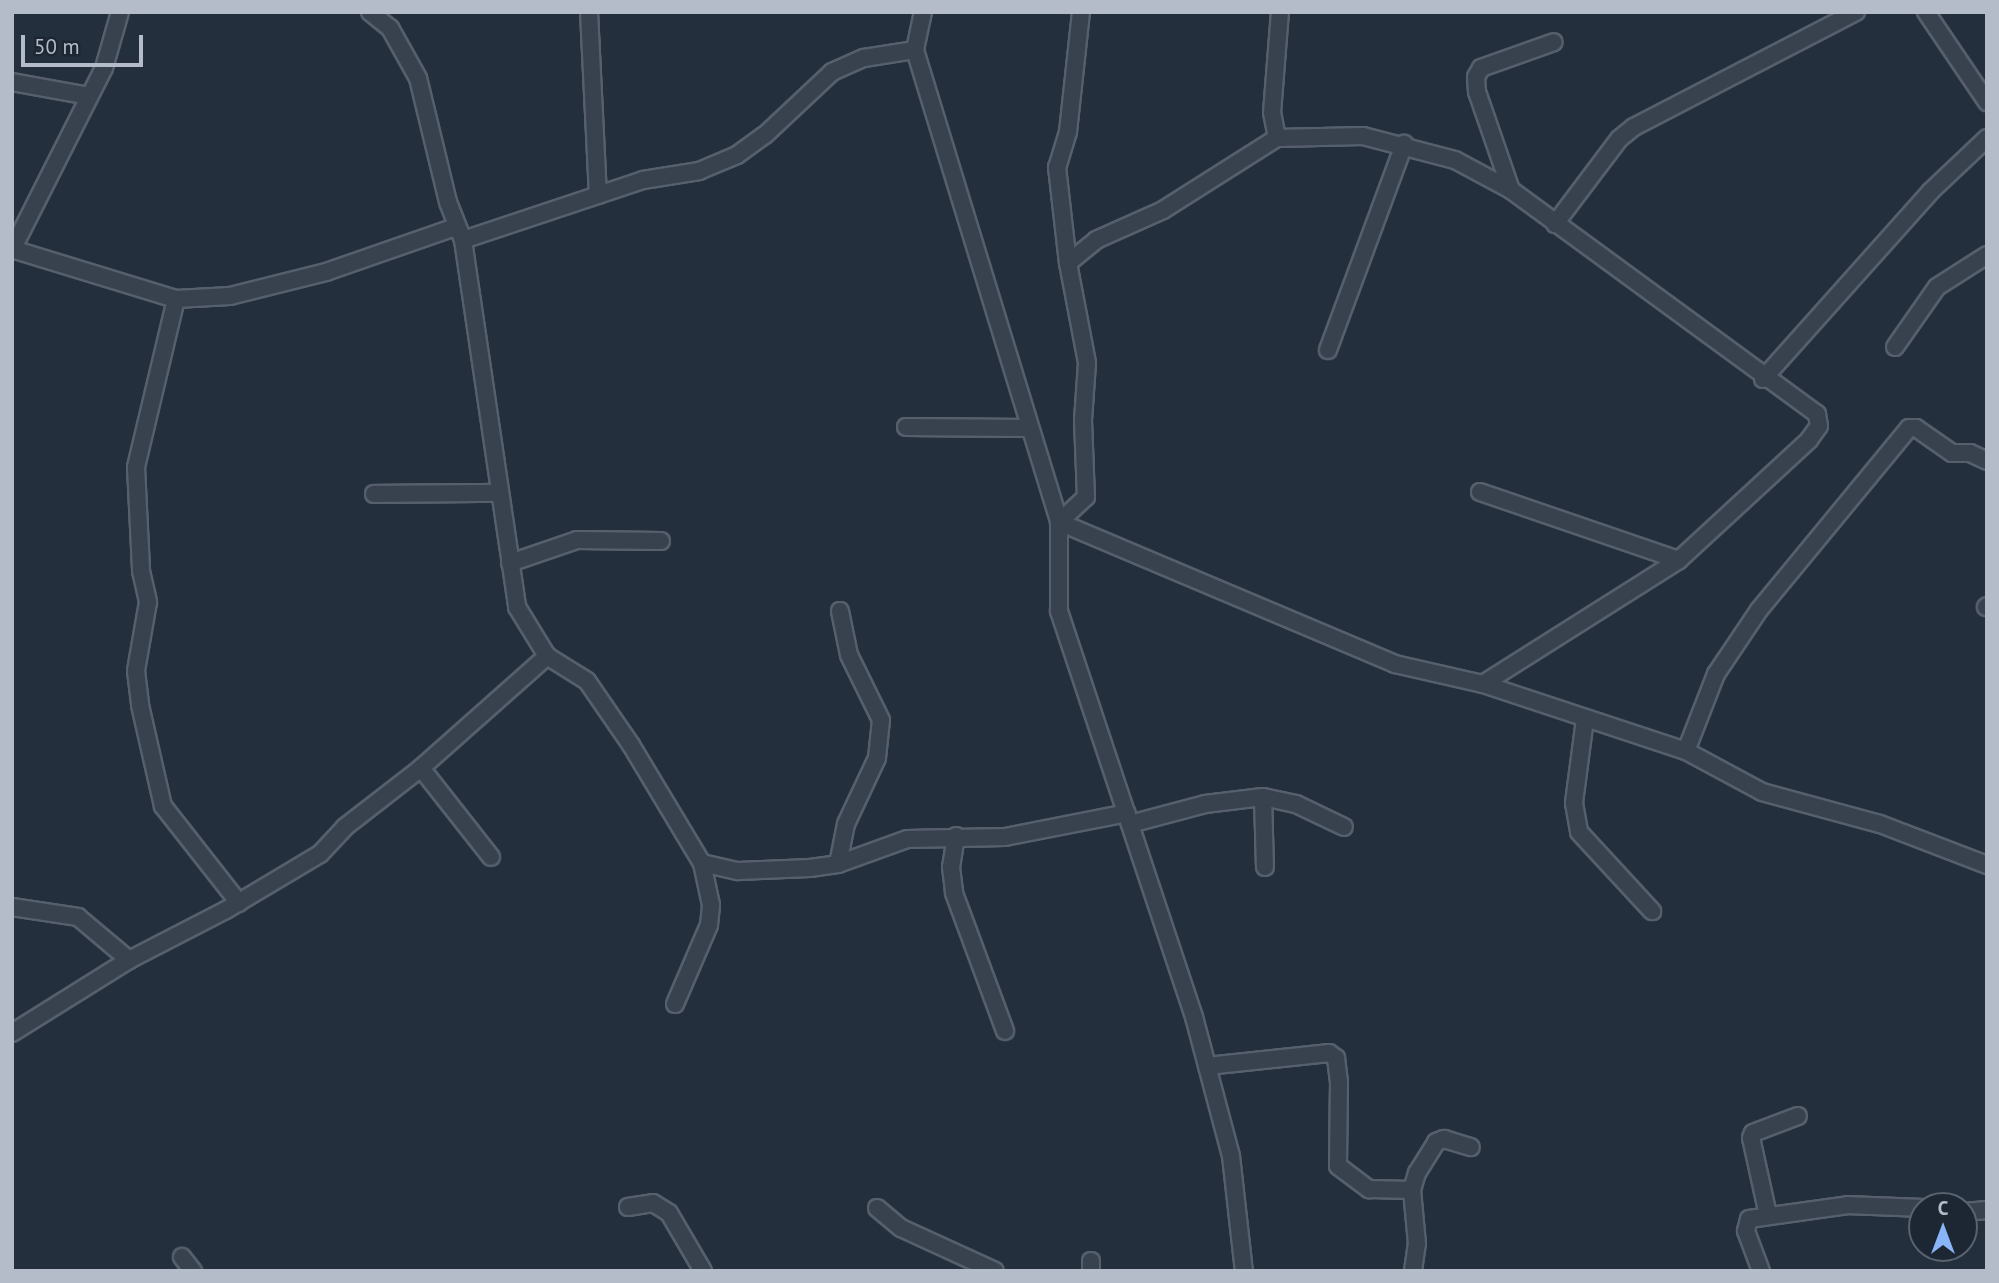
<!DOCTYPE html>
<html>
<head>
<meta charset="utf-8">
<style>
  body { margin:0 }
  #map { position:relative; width:1999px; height:1283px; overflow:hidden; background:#242f3e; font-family:"PT Sans",sans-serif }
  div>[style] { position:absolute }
  .roads { filter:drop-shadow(2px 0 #565f6c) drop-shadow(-2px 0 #565f6c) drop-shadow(0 2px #565f6c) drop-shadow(0 -2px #565f6c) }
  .minor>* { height:16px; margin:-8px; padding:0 8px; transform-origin:8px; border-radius:8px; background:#38414e }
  span { translate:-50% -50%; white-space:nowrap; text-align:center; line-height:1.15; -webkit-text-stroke:7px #1d2633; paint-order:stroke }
  .frame { position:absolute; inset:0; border:14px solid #b4bcc9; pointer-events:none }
  .north { position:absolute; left:1908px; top:1192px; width:70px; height:70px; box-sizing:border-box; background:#1d2633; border:2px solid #59626f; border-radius:50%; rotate:0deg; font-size:19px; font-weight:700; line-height:28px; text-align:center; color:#b4bcc9 }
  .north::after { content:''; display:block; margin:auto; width:24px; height:32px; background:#8ab4f8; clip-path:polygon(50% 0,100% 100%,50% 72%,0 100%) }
  .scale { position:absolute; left:21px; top:35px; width:122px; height:32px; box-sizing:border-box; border:4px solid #b4bcc9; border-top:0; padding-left:9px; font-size:21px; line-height:24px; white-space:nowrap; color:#b4bcc9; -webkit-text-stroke:5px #1d2633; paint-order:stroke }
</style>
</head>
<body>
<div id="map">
  <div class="roads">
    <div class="minor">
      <div style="left:370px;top:12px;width:26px;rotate:39deg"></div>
      <div style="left:390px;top:28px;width:57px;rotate:60.8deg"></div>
      <div style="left:418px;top:78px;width:128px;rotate:76.4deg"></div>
      <div style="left:448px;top:202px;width:41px;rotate:68.5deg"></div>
      <div style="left:463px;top:240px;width:371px;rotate:81.6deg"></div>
      <div style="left:517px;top:607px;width:57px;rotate:58.5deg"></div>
      <div style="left:547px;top:656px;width:47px;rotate:32deg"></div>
      <div style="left:587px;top:681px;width:78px;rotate:55.5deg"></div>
      <div style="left:631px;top:745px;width:138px;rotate:59deg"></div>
      <div style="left:702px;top:863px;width:37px;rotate:13deg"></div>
      <div style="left:738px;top:871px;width:72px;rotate:-2.4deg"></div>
      <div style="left:810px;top:868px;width:28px;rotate:-8deg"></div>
      <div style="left:838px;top:864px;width:73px;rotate:-19.9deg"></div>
      <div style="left:907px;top:839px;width:98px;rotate:-1.2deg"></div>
      <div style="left:1005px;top:837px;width:124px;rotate:-11.1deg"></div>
      <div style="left:589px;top:12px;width:183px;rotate:87.2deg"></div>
      <div style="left:923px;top:12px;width:39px;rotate:102deg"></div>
      <div style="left:915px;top:50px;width:493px;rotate:73deg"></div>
      <div style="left:1059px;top:522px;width:89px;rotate:90deg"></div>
      <div style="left:1059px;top:611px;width:428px;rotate:71.6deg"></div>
      <div style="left:1194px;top:1017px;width:144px;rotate:75.1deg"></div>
      <div style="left:1231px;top:1156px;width:116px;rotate:83.6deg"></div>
      <div style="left:1081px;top:12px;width:121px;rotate:96.2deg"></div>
      <div style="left:1068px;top:132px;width:37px;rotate:107deg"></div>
      <div style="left:1057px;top:167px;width:97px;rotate:83.5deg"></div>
      <div style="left:1068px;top:263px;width:102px;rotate:79.2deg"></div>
      <div style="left:1087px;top:363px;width:57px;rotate:94deg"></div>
      <div style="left:1083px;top:420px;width:77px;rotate:87.8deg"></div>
      <div style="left:1086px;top:497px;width:37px;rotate:137deg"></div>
      <div style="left:1059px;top:522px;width:365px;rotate:22.9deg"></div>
      <div style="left:1395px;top:664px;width:90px;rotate:12.8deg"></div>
      <div style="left:1483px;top:684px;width:214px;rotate:18.3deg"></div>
      <div style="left:1686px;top:751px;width:86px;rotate:28.3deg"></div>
      <div style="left:1762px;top:792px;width:122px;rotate:15.2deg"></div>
      <div style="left:1880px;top:824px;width:115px;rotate:21deg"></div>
      <div style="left:1926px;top:12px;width:109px;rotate:55.9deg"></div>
      <div style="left:12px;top:82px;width:78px;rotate:10.3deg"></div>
      <div style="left:1277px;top:138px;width:25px;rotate:-101deg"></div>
      <div style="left:1272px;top:113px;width:101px;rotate:-85.5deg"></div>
      <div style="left:1511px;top:190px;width:104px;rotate:-109.1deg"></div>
      <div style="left:1477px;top:92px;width:15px;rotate:-94deg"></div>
      <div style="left:1476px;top:77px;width:10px;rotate:-61deg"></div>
      <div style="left:1481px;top:68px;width:77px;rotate:-19.6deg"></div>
      <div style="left:1555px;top:224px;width:106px;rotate:-53deg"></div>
      <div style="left:1619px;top:139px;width:19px;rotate:-39deg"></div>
      <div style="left:1634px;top:127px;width:250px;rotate:-27.4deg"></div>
      <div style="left:463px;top:240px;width:190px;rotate:-18.4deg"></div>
      <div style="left:643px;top:180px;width:57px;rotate:-9.1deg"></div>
      <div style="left:699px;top:171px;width:41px;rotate:-22.8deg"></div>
      <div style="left:737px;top:155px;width:34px;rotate:-36deg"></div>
      <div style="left:765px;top:135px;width:92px;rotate:-43.2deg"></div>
      <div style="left:832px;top:72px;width:35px;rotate:-24deg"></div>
      <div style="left:864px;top:58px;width:52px;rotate:-8.9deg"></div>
      <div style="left:12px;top:249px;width:171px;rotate:17deg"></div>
      <div style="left:176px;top:299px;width:54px;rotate:-3.2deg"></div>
      <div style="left:230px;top:296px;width:99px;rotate:-14deg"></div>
      <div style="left:326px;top:272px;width:137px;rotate:-19.2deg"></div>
      <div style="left:12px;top:250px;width:204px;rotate:-63.2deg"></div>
      <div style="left:104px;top:68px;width:58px;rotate:-74.1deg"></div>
      <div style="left:1068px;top:263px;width:36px;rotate:-39deg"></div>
      <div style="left:1096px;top:240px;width:73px;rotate:-24.1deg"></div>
      <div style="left:1163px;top:210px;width:135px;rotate:-32.3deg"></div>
      <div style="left:1277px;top:138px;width:86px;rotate:-1.3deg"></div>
      <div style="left:1363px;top:136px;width:95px;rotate:14.6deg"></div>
      <div style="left:1455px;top:160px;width:64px;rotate:28.2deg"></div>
      <div style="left:1511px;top:190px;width:379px;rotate:36.2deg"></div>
      <div style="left:1817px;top:414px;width:12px;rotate:81deg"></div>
      <div style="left:1819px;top:426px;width:17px;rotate:126deg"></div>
      <div style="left:1809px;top:440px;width:177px;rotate:137.3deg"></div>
      <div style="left:1679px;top:560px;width:232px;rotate:147.7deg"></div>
      <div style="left:176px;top:299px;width:173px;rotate:103.4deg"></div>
      <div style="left:136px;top:467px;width:104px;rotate:87.2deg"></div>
      <div style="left:141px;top:571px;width:32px;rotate:77deg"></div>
      <div style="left:148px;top:602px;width:70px;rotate:99.9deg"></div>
      <div style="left:136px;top:671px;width:34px;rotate:83deg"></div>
      <div style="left:140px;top:705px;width:104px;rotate:77.2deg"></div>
      <div style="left:163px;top:806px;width:123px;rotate:51.9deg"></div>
      <div style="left:1895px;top:347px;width:73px;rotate:-55deg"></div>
      <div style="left:1937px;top:287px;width:59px;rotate:-32.6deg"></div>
      <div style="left:1328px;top:350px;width:220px;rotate:-69.7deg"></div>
      <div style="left:1763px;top:379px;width:252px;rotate:-48.2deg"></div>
      <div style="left:1931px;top:191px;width:77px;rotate:-43.4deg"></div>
      <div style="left:906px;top:427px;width:121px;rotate:0.5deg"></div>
      <div style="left:1480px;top:492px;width:210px;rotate:18.9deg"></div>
      <div style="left:374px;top:494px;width:125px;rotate:-0.5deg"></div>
      <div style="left:510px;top:563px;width:71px;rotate:-18.9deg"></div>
      <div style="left:577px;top:540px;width:84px;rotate:0.7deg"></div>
      <div style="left:1986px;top:607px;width:1px;rotate:-45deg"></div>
      <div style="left:1585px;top:719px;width:85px;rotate:97.5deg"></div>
      <div style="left:1574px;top:803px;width:29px;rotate:80deg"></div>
      <div style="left:1579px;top:832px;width:108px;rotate:47.3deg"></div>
      <div style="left:1686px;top:751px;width:83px;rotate:-68.7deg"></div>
      <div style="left:1716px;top:674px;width:77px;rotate:-56.1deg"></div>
      <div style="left:1759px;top:610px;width:236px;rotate:-50.5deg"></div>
      <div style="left:1909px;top:428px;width:7px"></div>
      <div style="left:1916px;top:428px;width:44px;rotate:34.8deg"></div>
      <div style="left:1952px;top:453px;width:18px"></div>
      <div style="left:1970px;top:453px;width:19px;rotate:25deg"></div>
      <div style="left:421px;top:768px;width:113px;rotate:51.8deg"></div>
      <div style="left:1263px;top:797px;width:70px;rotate:88.4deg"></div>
      <div style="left:1130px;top:824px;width:78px;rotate:-14.9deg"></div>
      <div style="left:1205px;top:804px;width:58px;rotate:-6.9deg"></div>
      <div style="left:1263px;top:797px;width:34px;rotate:12deg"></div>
      <div style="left:1296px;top:804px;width:53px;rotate:25.6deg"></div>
      <div style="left:956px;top:836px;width:31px;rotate:99deg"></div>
      <div style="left:951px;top:867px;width:26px;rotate:83deg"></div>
      <div style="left:954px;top:893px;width:147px;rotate:69.7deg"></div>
      <div style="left:838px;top:864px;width:41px;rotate:-78.7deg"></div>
      <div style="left:846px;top:824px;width:73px;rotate:-64.8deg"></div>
      <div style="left:877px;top:758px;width:38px;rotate:-84deg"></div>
      <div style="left:881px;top:720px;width:72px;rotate:-116.2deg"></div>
      <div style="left:849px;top:655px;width:45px;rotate:-101.6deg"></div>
      <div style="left:12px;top:907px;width:67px;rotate:8.6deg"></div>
      <div style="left:78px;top:917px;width:67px;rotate:40.1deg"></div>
      <div style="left:675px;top:1004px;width:86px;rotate:-66.7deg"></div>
      <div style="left:709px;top:925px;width:20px;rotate:-84deg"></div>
      <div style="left:711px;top:905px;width:43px;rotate:-102.1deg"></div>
      <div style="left:12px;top:1033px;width:138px;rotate:-32deg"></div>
      <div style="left:129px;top:960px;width:109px;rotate:-27.3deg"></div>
      <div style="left:226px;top:910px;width:109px;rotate:-30.8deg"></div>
      <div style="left:320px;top:854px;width:37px;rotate:-47deg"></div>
      <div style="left:345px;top:827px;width:96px;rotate:-37.8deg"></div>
      <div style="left:421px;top:768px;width:169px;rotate:-41.6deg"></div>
      <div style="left:1207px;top:1066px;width:123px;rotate:-6.1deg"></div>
      <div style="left:1329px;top:1053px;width:9px;rotate:36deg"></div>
      <div style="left:1336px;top:1058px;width:24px;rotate:83deg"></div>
      <div style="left:1339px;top:1082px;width:84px;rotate:90.7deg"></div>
      <div style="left:1338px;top:1166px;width:39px;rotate:37deg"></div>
      <div style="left:1369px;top:1189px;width:43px;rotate:1.3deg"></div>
      <div style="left:628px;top:1207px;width:25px;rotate:-9deg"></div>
      <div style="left:653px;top:1203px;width:19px;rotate:32deg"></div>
      <div style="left:669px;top:1213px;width:67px;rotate:59.6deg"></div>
      <div style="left:877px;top:1208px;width:31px;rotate:40deg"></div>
      <div style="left:901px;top:1228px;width:103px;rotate:24.6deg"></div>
      <div style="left:1964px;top:1212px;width:23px;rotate:-5deg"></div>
      <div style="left:1768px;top:1215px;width:79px;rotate:-102.4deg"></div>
      <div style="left:1751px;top:1138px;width:5px;rotate:-68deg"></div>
      <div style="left:1753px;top:1133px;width:48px;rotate:-20.7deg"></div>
      <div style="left:182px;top:1257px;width:18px;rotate:52deg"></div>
      <div style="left:1091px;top:1271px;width:10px;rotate:-90deg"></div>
      <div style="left:1413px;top:1271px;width:27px;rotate:-82deg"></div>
      <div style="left:1417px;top:1244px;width:54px;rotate:-95.3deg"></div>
      <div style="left:1412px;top:1190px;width:18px;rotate:-74deg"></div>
      <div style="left:1417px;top:1173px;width:36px;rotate:-58deg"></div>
      <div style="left:1436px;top:1142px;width:9px;rotate:-21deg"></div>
      <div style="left:1444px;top:1139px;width:28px;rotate:17deg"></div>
      <div style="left:1761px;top:1271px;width:43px;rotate:-110.6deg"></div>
      <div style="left:1746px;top:1231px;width:12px;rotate:-76deg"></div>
      <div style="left:1749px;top:1219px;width:100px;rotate:-8deg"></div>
      <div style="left:1848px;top:1205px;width:74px;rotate:2.3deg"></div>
    </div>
  </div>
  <div class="frame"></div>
  <div class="north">С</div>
  <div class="scale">50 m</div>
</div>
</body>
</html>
